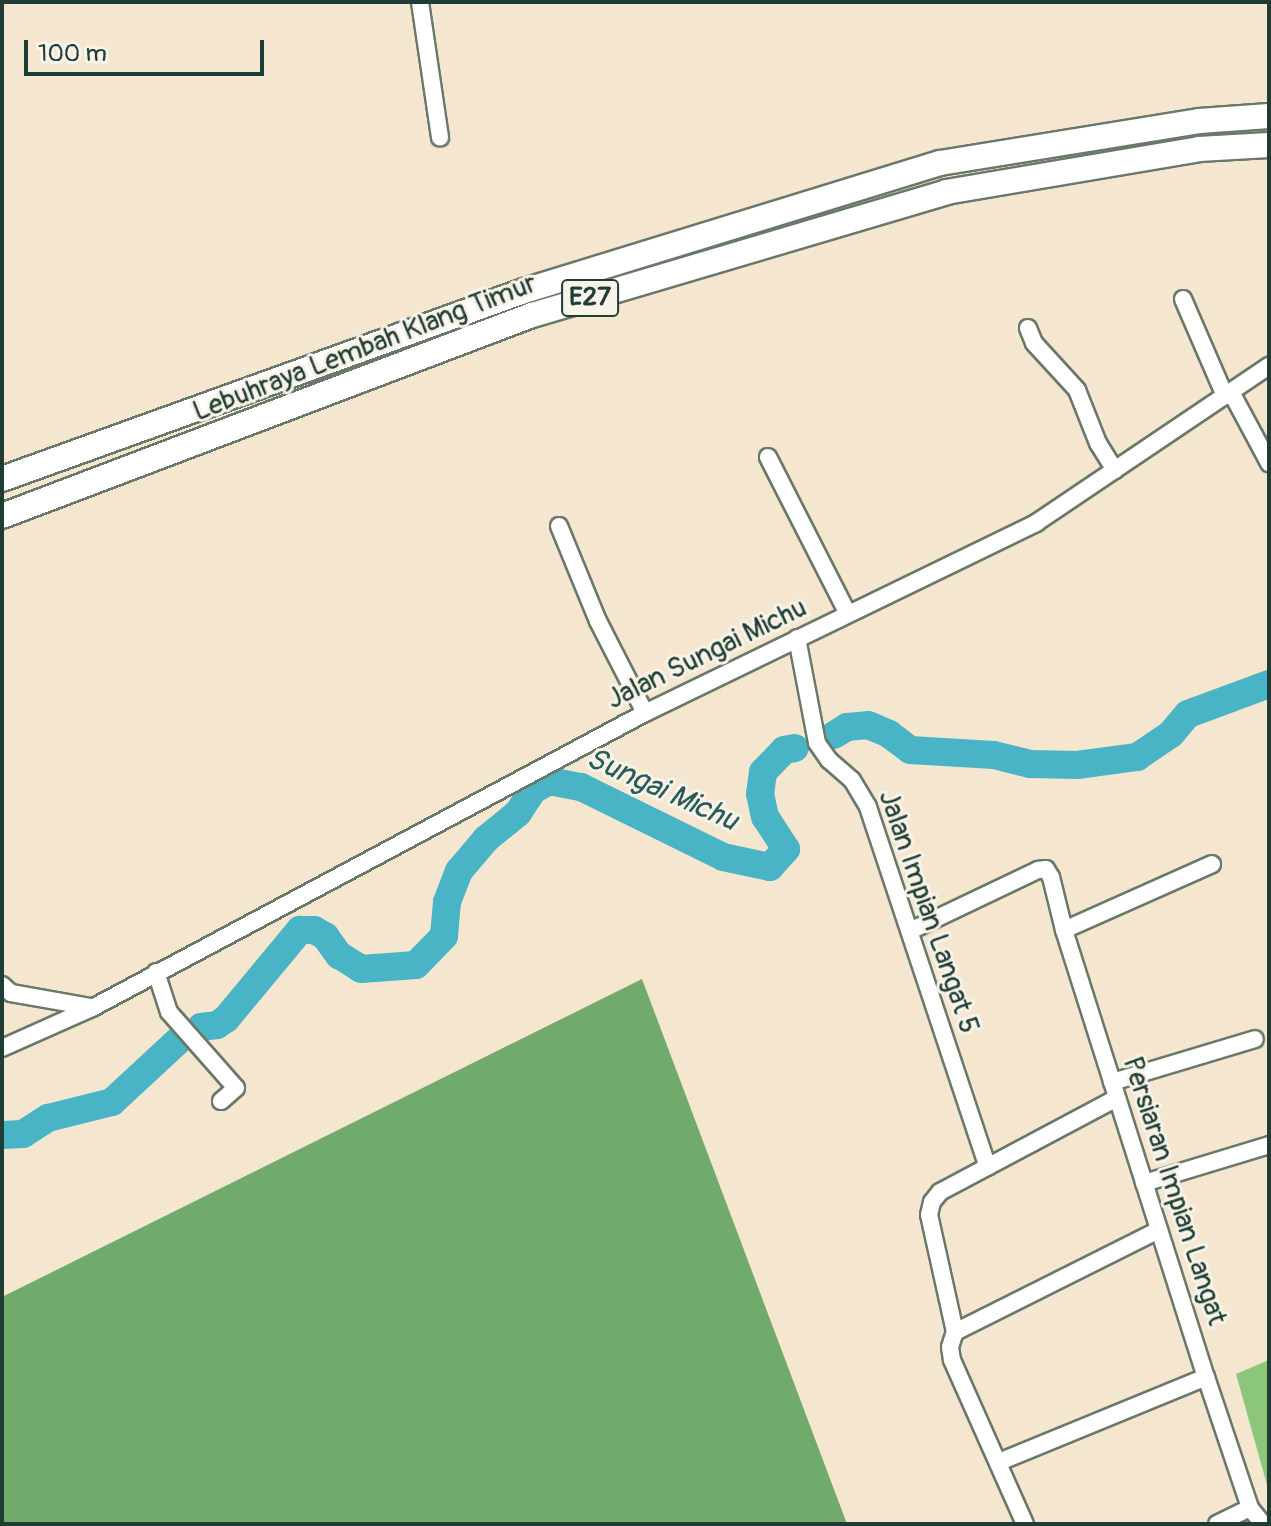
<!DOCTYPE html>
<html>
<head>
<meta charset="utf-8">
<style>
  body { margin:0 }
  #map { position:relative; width:1271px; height:1526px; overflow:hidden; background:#f4e6cf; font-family:Pangolin,sans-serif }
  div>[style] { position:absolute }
  .green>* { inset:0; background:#8cc67b }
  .forest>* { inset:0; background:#71ab6b }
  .river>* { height:28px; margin:-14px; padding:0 14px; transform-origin:14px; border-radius:14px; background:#48b4c5 }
  .roads { filter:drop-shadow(2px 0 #6a786a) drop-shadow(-2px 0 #6a786a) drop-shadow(0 2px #6a786a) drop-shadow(0 -2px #6a786a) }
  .minor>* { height:16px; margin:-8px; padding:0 8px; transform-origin:8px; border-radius:8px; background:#fff }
  .highway>* { height:24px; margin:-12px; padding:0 12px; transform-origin:12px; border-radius:12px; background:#fff }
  span { translate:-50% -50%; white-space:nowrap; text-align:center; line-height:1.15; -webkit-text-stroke:6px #f7f3e8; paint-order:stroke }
  .shield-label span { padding:2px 6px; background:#f7f3e8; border:2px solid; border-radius:6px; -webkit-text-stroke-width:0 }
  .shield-label { font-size:26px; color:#1f3d34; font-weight:700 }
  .street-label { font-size:28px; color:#1f3d34 }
  .water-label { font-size:30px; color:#295b58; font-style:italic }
  .frame { position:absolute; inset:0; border:4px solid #1f3d34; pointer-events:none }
  .scale { position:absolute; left:24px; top:40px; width:240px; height:36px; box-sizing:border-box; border:4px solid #1f3d34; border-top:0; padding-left:10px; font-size:24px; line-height:28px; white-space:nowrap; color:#1f3d34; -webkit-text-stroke:6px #f7f3e8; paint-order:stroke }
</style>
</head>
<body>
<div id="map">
  <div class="green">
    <div style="clip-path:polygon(1269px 1360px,1269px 1492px,1236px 1374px)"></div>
  </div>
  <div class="forest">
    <div style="clip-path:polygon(642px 979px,847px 1524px,2px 1524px,2px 1297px)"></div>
  </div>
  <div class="river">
    <div style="left:834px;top:735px;width:15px;rotate:-32deg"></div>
    <div style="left:847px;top:727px;width:21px;rotate:-5deg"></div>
    <div style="left:868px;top:725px;width:23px;rotate:23deg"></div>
    <div style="left:889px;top:734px;width:26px;rotate:37deg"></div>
    <div style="left:910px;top:750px;width:84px;rotate:3.4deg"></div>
    <div style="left:994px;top:755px;width:38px;rotate:14deg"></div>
    <div style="left:1031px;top:764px;width:46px;rotate:1.2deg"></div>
    <div style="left:1077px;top:765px;width:61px;rotate:-7.6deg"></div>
    <div style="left:1137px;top:757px;width:41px;rotate:-34.1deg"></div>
    <div style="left:1171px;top:734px;width:26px;rotate:-50deg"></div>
    <div style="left:1188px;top:714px;width:86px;rotate:-20.3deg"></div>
    <div style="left:201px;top:1027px;width:16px;rotate:-7deg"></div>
    <div style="left:217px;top:1025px;width:11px;rotate:-34deg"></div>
    <div style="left:226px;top:1019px;width:116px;rotate:-50.3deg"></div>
    <div style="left:300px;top:930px;width:14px"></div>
    <div style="left:314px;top:930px;width:13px;rotate:29deg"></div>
    <div style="left:325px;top:936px;width:24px;rotate:54deg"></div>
    <div style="left:339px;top:955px;width:26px;rotate:32deg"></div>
    <div style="left:361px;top:969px;width:55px;rotate:-4.2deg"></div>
    <div style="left:416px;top:965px;width:40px;rotate:-46deg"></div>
    <div style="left:444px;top:936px;width:34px;rotate:-85deg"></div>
    <div style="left:447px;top:902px;width:33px;rotate:-69deg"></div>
    <div style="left:459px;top:871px;width:42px;rotate:-49.8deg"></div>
    <div style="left:486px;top:839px;width:41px;rotate:-39.1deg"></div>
    <div style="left:518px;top:813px;width:27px;rotate:-57deg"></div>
    <div style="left:533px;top:790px;width:18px;rotate:-29deg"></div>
    <div style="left:549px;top:781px;width:33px;rotate:11deg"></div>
    <div style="left:581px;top:787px;width:158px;rotate:26.2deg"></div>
    <div style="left:723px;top:857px;width:48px;rotate:12deg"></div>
    <div style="left:770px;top:867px;width:24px;rotate:-48deg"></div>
    <div style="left:786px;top:849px;width:38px;rotate:-123deg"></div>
    <div style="left:765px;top:817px;width:24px;rotate:-102deg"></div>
    <div style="left:760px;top:794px;width:22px;rotate:-82deg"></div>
    <div style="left:763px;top:772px;width:30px;rotate:-46deg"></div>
    <div style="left:784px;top:750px;width:11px;rotate:-10deg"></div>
    <div style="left:2px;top:1135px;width:21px;rotate:-3deg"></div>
    <div style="left:23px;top:1134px;width:30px;rotate:-33deg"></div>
    <div style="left:48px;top:1118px;width:66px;rotate:-14deg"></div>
    <div style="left:112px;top:1102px;width:93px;rotate:-42.8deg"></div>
  </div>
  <div class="roads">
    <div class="minor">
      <div style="left:420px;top:2px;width:137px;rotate:81.6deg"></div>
      <div style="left:1183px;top:299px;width:106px;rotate:66.6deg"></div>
      <div style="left:1028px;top:328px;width:16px;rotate:68deg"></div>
      <div style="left:1034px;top:343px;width:64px;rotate:47.5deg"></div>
      <div style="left:1077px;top:390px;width:57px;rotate:68.4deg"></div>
      <div style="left:1098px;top:443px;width:32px;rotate:58deg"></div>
      <div style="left:1231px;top:392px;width:81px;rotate:61.8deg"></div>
      <div style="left:768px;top:457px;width:176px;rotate:63deg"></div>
      <div style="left:559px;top:526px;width:103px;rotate:67.7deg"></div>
      <div style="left:598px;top:621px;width:103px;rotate:62.9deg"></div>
      <div style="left:797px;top:638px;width:107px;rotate:79.2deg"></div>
      <div style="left:817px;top:743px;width:21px;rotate:55deg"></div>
      <div style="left:829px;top:760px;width:30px;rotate:41deg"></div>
      <div style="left:852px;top:780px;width:31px;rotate:59deg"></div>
      <div style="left:868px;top:807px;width:379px;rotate:71.6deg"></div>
      <div style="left:1064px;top:930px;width:162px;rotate:-24deg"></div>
      <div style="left:910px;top:931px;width:142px;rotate:-25.5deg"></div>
      <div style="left:1038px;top:870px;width:8px;rotate:-7deg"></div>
      <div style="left:1046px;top:869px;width:9px;rotate:58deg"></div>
      <div style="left:1051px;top:877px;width:55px;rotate:76.2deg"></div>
      <div style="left:1064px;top:930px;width:469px;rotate:72.4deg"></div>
      <div style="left:1206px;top:1377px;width:138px;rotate:71.4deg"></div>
      <div style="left:1250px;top:1508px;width:21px;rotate:51deg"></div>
      <div style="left:156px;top:972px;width:42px;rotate:72deg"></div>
      <div style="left:169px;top:1012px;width:101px;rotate:48.6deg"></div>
      <div style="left:236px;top:1088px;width:20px;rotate:139deg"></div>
      <div style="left:2px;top:985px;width:12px;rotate:42deg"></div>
      <div style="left:11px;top:993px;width:80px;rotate:10deg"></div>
      <div style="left:2px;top:1048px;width:98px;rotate:-24deg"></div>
      <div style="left:92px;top:1008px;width:627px;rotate:-28.08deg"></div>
      <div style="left:645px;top:713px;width:435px;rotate:-25.9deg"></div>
      <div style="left:1036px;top:523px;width:281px;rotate:-34deg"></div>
      <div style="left:1112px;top:1082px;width:149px;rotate:-16.7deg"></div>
      <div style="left:1144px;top:1183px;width:131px;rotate:-16.9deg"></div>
      <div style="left:955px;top:1332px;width:228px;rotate:-26.6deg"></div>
      <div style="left:999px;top:1462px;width:224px;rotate:-22.3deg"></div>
      <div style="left:1025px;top:1524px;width:180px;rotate:-114deg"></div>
      <div style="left:952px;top:1360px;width:13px;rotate:-99deg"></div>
      <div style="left:950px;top:1347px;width:16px;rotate:-72deg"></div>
      <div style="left:955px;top:1332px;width:120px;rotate:-102.5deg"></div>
      <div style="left:929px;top:1215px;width:13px;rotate:-77deg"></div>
      <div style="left:932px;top:1202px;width:13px;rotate:-51deg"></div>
      <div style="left:940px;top:1192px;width:200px;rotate:-28deg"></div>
      <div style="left:1217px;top:1524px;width:37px;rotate:-26deg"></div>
    </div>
    <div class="highway">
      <div style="left:2px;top:479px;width:555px;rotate:-19.81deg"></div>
      <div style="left:524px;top:291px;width:435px;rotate:-17.1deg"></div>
      <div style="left:940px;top:163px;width:262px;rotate:-9.2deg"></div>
      <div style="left:1199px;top:121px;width:70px;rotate:-4.1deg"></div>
      <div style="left:2px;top:516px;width:567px;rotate:-20.77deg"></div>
      <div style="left:532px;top:315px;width:432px;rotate:-16.5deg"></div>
      <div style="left:946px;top:192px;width:257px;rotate:-9.6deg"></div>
      <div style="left:1199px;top:149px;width:70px;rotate:-3.3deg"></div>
    </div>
  </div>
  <div class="shield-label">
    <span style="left:590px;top:298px">E27</span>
  </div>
  <div class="street-label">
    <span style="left:365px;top:348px;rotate:-21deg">Lebuhraya Lembah Klang Timur</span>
    <span style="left:707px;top:654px;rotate:-26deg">Jalan Sungai Michu</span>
    <span style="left:928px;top:912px;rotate:71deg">Jalan Impian Langat 5</span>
    <span style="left:1174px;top:1191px;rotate:72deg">Persiaran Impian Langat</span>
  </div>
  <div class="water-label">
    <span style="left:662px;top:790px;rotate:24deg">Sungai Michu</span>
  </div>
  <div class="frame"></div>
  <div class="scale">100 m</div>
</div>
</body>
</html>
